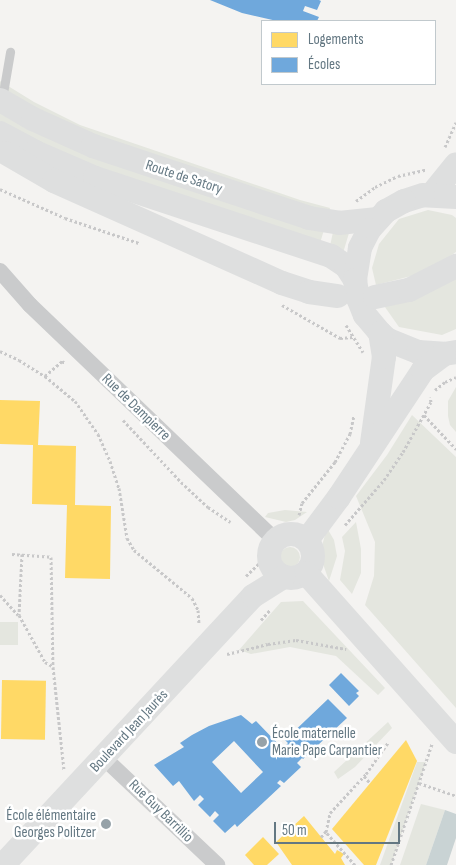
<!DOCTYPE html>
<html>
<head>
<meta charset="utf-8">
<style>
  body { margin:0 }
  #map { position:relative; width:456px; height:865px; overflow:hidden; background:#f4f3f1; font-family:"Sofia Sans Condensed",sans-serif }
  div>[style] { position:absolute }
  .green>* { inset:0; background:#e4e6df; transform-origin:0 0 }
  .round { border-radius:50% }
  .water>* { inset:0; background:#c9d3d4 }
  .homes>* { inset:0; background:#ffd966; transform-origin:0 0 }
  .schools>* { inset:0; background:#6fa8dc }
  .path>* { height:3px; margin-top:-1.5px; transform-origin:0; background:repeating-linear-gradient(90deg,#c8c8c9 0 2.5px,transparent 0 5px) }
  .lane>* { height:9px; margin:-4.5px; padding:0 4.5px; transform-origin:4.5px; border-radius:4.5px; background:#cacbcc }
  .street>* { height:16px; margin:-8px; padding:0 8px; transform-origin:8px; border-radius:8px; background:#cacbcc }
  .secondary>* { height:24px; margin:-12px; padding:0 12px; transform-origin:12px; border-radius:12px; background:#dedfdf }
  .secondary>.ring { margin:-12px; padding:0; box-sizing:content-box; background:none; border:24px solid #dedfdf; border-radius:50% }
  .dots>* { width:14px; height:14px; translate:-50% -50%; box-sizing:border-box; border:2px solid #fff; border-radius:50% }
  span { translate:-50% -50%; white-space:nowrap; text-align:center; line-height:1.15; -webkit-text-stroke:5px #fff; paint-order:stroke }
  .street-label { font-size:15px; color:#637782 }
  .poi-label { font-size:15px; color:#637782 }
  .left { translate:0 -50%; text-align:left }
  .right { translate:-100% -50%; text-align:right }
  .legend { position:absolute; left:261px; top:20px; width:175px; height:65px; box-sizing:border-box; background:#fff; border:1px solid #c1c9cd; margin:0; padding:6px 9px; list-style:none; font-size:15px; color:#637782 }
  .legend li { display:flex; align-items:center; gap:10px; height:25px }
  .legend b { width:25px; border:1px solid #c1c9cd }
  .scale { position:absolute; left:274px; top:822px; width:126px; height:22px; box-sizing:border-box; border:2px solid #637782; border-top:0; padding-left:6px; font-size:15px; line-height:18px; white-space:nowrap; color:#637782; -webkit-text-stroke:4px #fff; paint-order:stroke }
</style>
</head>
<body>
<div id="map">
  <div class="green">
    <div style="clip-path:polygon(0 81px,34px 102px,80px 125px,300px 200px,330px 208px,328px 214px,101px 141px,0 90px)"></div>
    <div style="clip-path:polygon(0 110px,324px 230px,320px 243px,82px 163px,0 123px)"></div>
    <div style="clip-path:polygon(428px 210px,452px 215px,456px 218px,456px 252px,427px 272px,376px 285px,372px 268px,379px 244px,399px 219px)"></div>
    <div style="clip-path:polygon(333px 232px,349px 233px,343px 253px,330px 246px)"></div>
    <div style="clip-path:polygon(456px 275px,456px 329px,442px 335px,399px 327px,380px 300px)"></div>
    <div style="clip-path:polygon(456px 387px,456px 432px,450px 425px,448px 416px,448px 401px)"></div>
    <div style="clip-path:polygon(412px 415px,456px 457px,456px 708px,365px 605px,374px 576px,375px 542px,356px 496px,387px 455px)"></div>
    <div style="clip-path:polygon(285px 510px,307px 512px,295px 520px,286px 522px,265px 517px,268px 513px)"></div>
    <div style="clip-path:polygon(356px 522px,361px 549px,361px 573px,352px 594px,340px 580px,345px 551px,342px 537px)"></div>
    <div style="clip-path:polygon(327px 528px,334px 540px,337px 556px,329px 581px,323px 564px,323px 542px)"></div>
    <div class="round" style="left:280px;top:547px;width:20px;height:20px"></div>
    <div style="clip-path:polygon(303px 601px,385px 688px,378px 695px,336px 656px,290px 647px,251px 654px,239px 650px,281px 602px)"></div>
    <div style="left:0;top:622px;width:18px;height:23px"></div>
    <div style="clip-path:polygon(388px 722px,392px 728px,373px 748px,355px 767px,338px 779px,334px 772px)"></div>
    <div style="clip-path:polygon(417px 762px,426px 762px,391px 865px,380px 865px)"></div>
    <div style="clip-path:polygon(421px 804px,445px 810px,426px 865px,400px 865px)"></div>
  </div>
  <div class="water">
    <div style="clip-path:polygon(445px 810px,456px 814px,456px 838px,447px 865px,426px 865px)"></div>
  </div>
  <div class="homes">
    <div style="clip-path:polygon(0 400px,40px 401px,38px 445px,76px 446px,75px 505px,111px 506px,110px 579px,65px 578px,67px 505px,32px 504px,33px 445px,0 444px)"></div>
    <div style="left:2px;top:680px;width:44px;height:59px;rotate:1deg"></div>
    <div style="clip-path:polygon(406px 740px,417px 761px,376px 865px,364px 865px,332px 829px)"></div>
    <div style="clip-path:polygon(304px 816px,335px 854px,337px 850px,344px 854px,341px 858px,345px 865px,292px 865px,276px 842px)"></div>
    <div style="clip-path:polygon(263px 837px,279px 854px,267px 865px,254px 865px,245px 855px)"></div>
  </div>
  <div class="schools">
    <div style="clip-path:polygon(210px 0,319px 0,321px 1px,317px 10px,305px 6px,303px 11px,319px 17px,317px 21px,277px 21px,242px 13px)"></div>
    <div style="clip-path:polygon(341px 673px,359px 691px,356px 693px,359px 696px,349px 706px,329px 685px)"></div>
    <div style="clip-path:polygon(evenodd,328px 699px,347px 718px,303px 759px,302px 758px,297px 763px,301px 767px,284px 783px,280px 780px,277px 783px,281px 786px,237px 827px,235px 824px,225px 833px,213px 821px,219px 815px,215px 811px,210px 817px,198px 805px,204px 799px,200px 795px,194px 801px,179px 781px,173px 786px,154px 765px,184px 747px,180px 743px,192px 735px,209px 726px,241px 715px,252px 724px,256px 721px,283px 749px,288px 743px,285px 740px,328px 699px,234px 741px,263px 772px,241px 793px,212px 762px,234px 741px)"></div>
  </div>
  <div class="path">
    <div style="left:445px;top:147px;width:27px;rotate:-66deg"></div>
    <div style="left:0;top:189px;width:71px;rotate:24deg"></div>
    <div style="left:65px;top:218px;width:78px;rotate:18.7deg"></div>
    <div style="left:356px;top:201px;width:24px;rotate:-36deg"></div>
    <div style="left:375px;top:187px;width:25px;rotate:-26deg"></div>
    <div style="left:398px;top:176px;width:28px;rotate:-13deg"></div>
    <div style="left:282px;top:305px;width:67px;rotate:29.6deg"></div>
    <div style="left:340px;top:338px;width:13px;rotate:-4deg"></div>
    <div style="left:346px;top:325px;width:32px;rotate:58deg"></div>
    <div style="left:0;top:351px;width:21px;rotate:25deg"></div>
    <div style="left:19px;top:360px;width:31px;rotate:32deg"></div>
    <div style="left:45px;top:376px;width:39px;rotate:40deg"></div>
    <div style="left:75px;top:401px;width:19px;rotate:55deg"></div>
    <div style="left:86px;top:417px;width:21px;rotate:55deg"></div>
    <div style="left:98px;top:434px;width:30px;rotate:66deg"></div>
    <div style="left:110px;top:461px;width:28px;rotate:72deg"></div>
    <div style="left:119px;top:488px;width:51px;rotate:80.9deg"></div>
    <div style="left:127px;top:538px;width:14px;rotate:60deg"></div>
    <div style="left:134px;top:550px;width:75px;rotate:39.6deg"></div>
    <div style="left:192px;top:598px;width:13px;rotate:63deg"></div>
    <div style="left:198px;top:610px;width:14px;rotate:86deg"></div>
    <div style="left:45px;top:376px;width:23px;rotate:-41deg"></div>
    <div style="left:62px;top:361px;width:4px;rotate:34deg"></div>
    <div style="left:435px;top:390px;width:13px;rotate:-39deg"></div>
    <div style="left:445px;top:382px;width:12px;rotate:-24deg"></div>
    <div style="left:424px;top:415px;width:47px;rotate:46.7deg"></div>
    <div style="left:123px;top:420px;width:85px;rotate:46.9deg"></div>
    <div style="left:181px;top:482px;width:37px;rotate:43deg"></div>
    <div style="left:208px;top:507px;width:27px;rotate:34deg"></div>
    <div style="left:299px;top:515px;width:12px;rotate:-76deg"></div>
    <div style="left:302px;top:503px;width:53px;rotate:-51.2deg"></div>
    <div style="left:335px;top:462px;width:32px;rotate:-62deg"></div>
    <div style="left:350px;top:434px;width:19px;rotate:-78deg"></div>
    <div style="left:345px;top:525px;width:60px;rotate:-49.1deg"></div>
    <div style="left:384px;top:480px;width:34px;rotate:-56deg"></div>
    <div style="left:403px;top:452px;width:57px;rotate:-60.8deg"></div>
    <div style="left:431px;top:402px;width:5px;rotate:-101deg"></div>
    <div style="left:12px;top:554px;width:39px;rotate:4deg"></div>
    <div style="left:51px;top:557px;width:110px;rotate:89deg"></div>
    <div style="left:53px;top:667px;width:104px;rotate:83.9deg"></div>
    <div style="left:22px;top:554px;width:61px;rotate:92.8deg"></div>
    <div style="left:19px;top:615px;width:54px;rotate:61deg"></div>
    <div style="left:45px;top:662px;width:8px;rotate:30deg"></div>
    <div style="left:246px;top:576px;width:30px;rotate:-44deg"></div>
    <div style="left:0;top:595px;width:27px;rotate:48deg"></div>
    <div style="left:261px;top:620px;width:13px;rotate:-48deg"></div>
    <div style="left:227px;top:654px;width:42px;rotate:-13.7deg"></div>
    <div style="left:268px;top:644px;width:28px;rotate:-8deg"></div>
    <div style="left:296px;top:640px;width:51px;rotate:10.2deg"></div>
    <div style="left:364px;top:776px;width:9px;rotate:49deg"></div>
    <div style="left:419px;top:783px;width:39px;rotate:19deg"></div>
    <div style="left:321px;top:837px;width:8px;rotate:-50deg"></div>
    <div style="left:355px;top:865px;width:44px;rotate:-131.3deg"></div>
    <div style="left:326px;top:832px;width:19px;rotate:-78deg"></div>
    <div style="left:330px;top:813px;width:53px;rotate:-47.3deg"></div>
    <div style="left:366px;top:774px;width:39px;rotate:-55deg"></div>
    <div style="left:391px;top:865px;width:128px;rotate:-71.3deg"></div>
  </div>
  <div class="lane">
    <div style="left:2px;top:99px;width:48px;rotate:-80.3deg"></div>
  </div>
  <div class="street">
    <div style="left:0;top:271px;width:45px;rotate:48.6deg"></div>
    <div style="left:30px;top:305px;width:339px;rotate:43.8deg"></div>
    <div style="left:104px;top:758px;width:156px;rotate:43.4deg"></div>
  </div>
  <div class="secondary">
    <div style="left:0;top:100px;width:38px;rotate:30deg"></div>
    <div style="left:33px;top:119px;width:66px;rotate:24.2deg"></div>
    <div style="left:93px;top:146px;width:228px;rotate:18.4deg"></div>
    <div style="left:309px;top:218px;width:30px;rotate:9deg"></div>
    <div style="left:339px;top:223px;width:39px;rotate:-6deg"></div>
    <div style="left:0;top:133px;width:40px;rotate:28deg"></div>
    <div style="left:35px;top:152px;width:65px;rotate:23.4deg"></div>
    <div style="left:95px;top:178px;width:249px;rotate:18.3deg"></div>
    <div style="left:331px;top:256px;width:18px;rotate:34deg"></div>
    <div style="left:346px;top:266px;width:17px;rotate:57deg"></div>
    <div style="left:6px;top:153px;width:56px;rotate:30.3deg"></div>
    <div style="left:54px;top:181px;width:250px;rotate:24.1deg"></div>
    <div style="left:282px;top:283px;width:28px;rotate:18deg"></div>
    <div style="left:309px;top:292px;width:29px;rotate:8deg"></div>
    <div style="left:432px;top:194px;width:38px;rotate:-51deg"></div>
    <div style="left:456px;top:197px;width:33px;rotate:-177deg"></div>
    <div style="left:423px;top:195px;width:20px;rotate:162deg"></div>
    <div style="left:404px;top:201px;width:21px;rotate:151deg"></div>
    <div style="left:386px;top:211px;width:25px;rotate:132deg"></div>
    <div style="left:369px;top:230px;width:20px;rotate:117deg"></div>
    <div style="left:360px;top:248px;width:32px;rotate:99deg"></div>
    <div style="left:355px;top:280px;width:18px;rotate:81deg"></div>
    <div style="left:358px;top:298px;width:18px;rotate:68deg"></div>
    <div style="left:365px;top:315px;width:23px;rotate:50deg"></div>
    <div style="left:380px;top:333px;width:11px;rotate:41deg"></div>
    <div style="left:388px;top:340px;width:32px;rotate:22deg"></div>
    <div style="left:418px;top:352px;width:26px;rotate:4deg"></div>
    <div style="left:444px;top:354px;width:12px;rotate:-9deg"></div>
    <div style="left:375px;top:297px;width:35px;rotate:-12deg"></div>
    <div style="left:409px;top:290px;width:53px;rotate:-27.1deg"></div>
    <div style="left:372px;top:443px;width:87px;rotate:-82.1deg"></div>
    <div style="left:384px;top:357px;width:24px;rotate:-99deg"></div>
    <div class="ring" style="left:269px;top:534px;width:20px;height:20px"></div>
    <div style="left:307px;top:540px;width:54px;rotate:-53.3deg"></div>
    <div style="left:339px;top:497px;width:152px;rotate:-56.5deg"></div>
    <div style="left:423px;top:370px;width:26px;rotate:-37deg"></div>
    <div style="left:306px;top:573px;width:226px;rotate:48.4deg"></div>
    <div style="left:3px;top:865px;width:367px;rotate:-47.1deg"></div>
    <div style="left:253px;top:596px;width:36px;rotate:-32deg"></div>
  </div>
  <div class="dots">
    <div style="left:262px;top:742px;background:#96a2a9"></div>
    <div style="left:106px;top:824px;background:#96a2a9"></div>
  </div>
  <div class="street-label">
    <span style="left:184px;top:177px;rotate:18deg">Route de Satory</span>
    <span style="left:136px;top:407px;rotate:44deg">Rue de Dampierre</span>
    <span style="left:129px;top:731px;rotate:-47deg">Boulevard Jean Jaurès</span>
    <span style="left:161px;top:811px;rotate:44deg">Rue Guy Barrillio</span>
  </div>
  <div class="poi-label">
    <span class="left" style="left:272px;top:742px">École maternelle<br>Marie Pape Carpantier</span>
    <span class="right" style="left:96px;top:824px">École élémentaire<br>Georges Politzer</span>
  </div>
  <ul class="legend">
  <li><b style="height:14px;background:#ffd966"></b>Logements</li>
  <li><b style="height:14px;background:#6fa8dc"></b>Écoles</li>
  </ul>
  <div class="scale">50 m</div>
</div>
</body>
</html>
